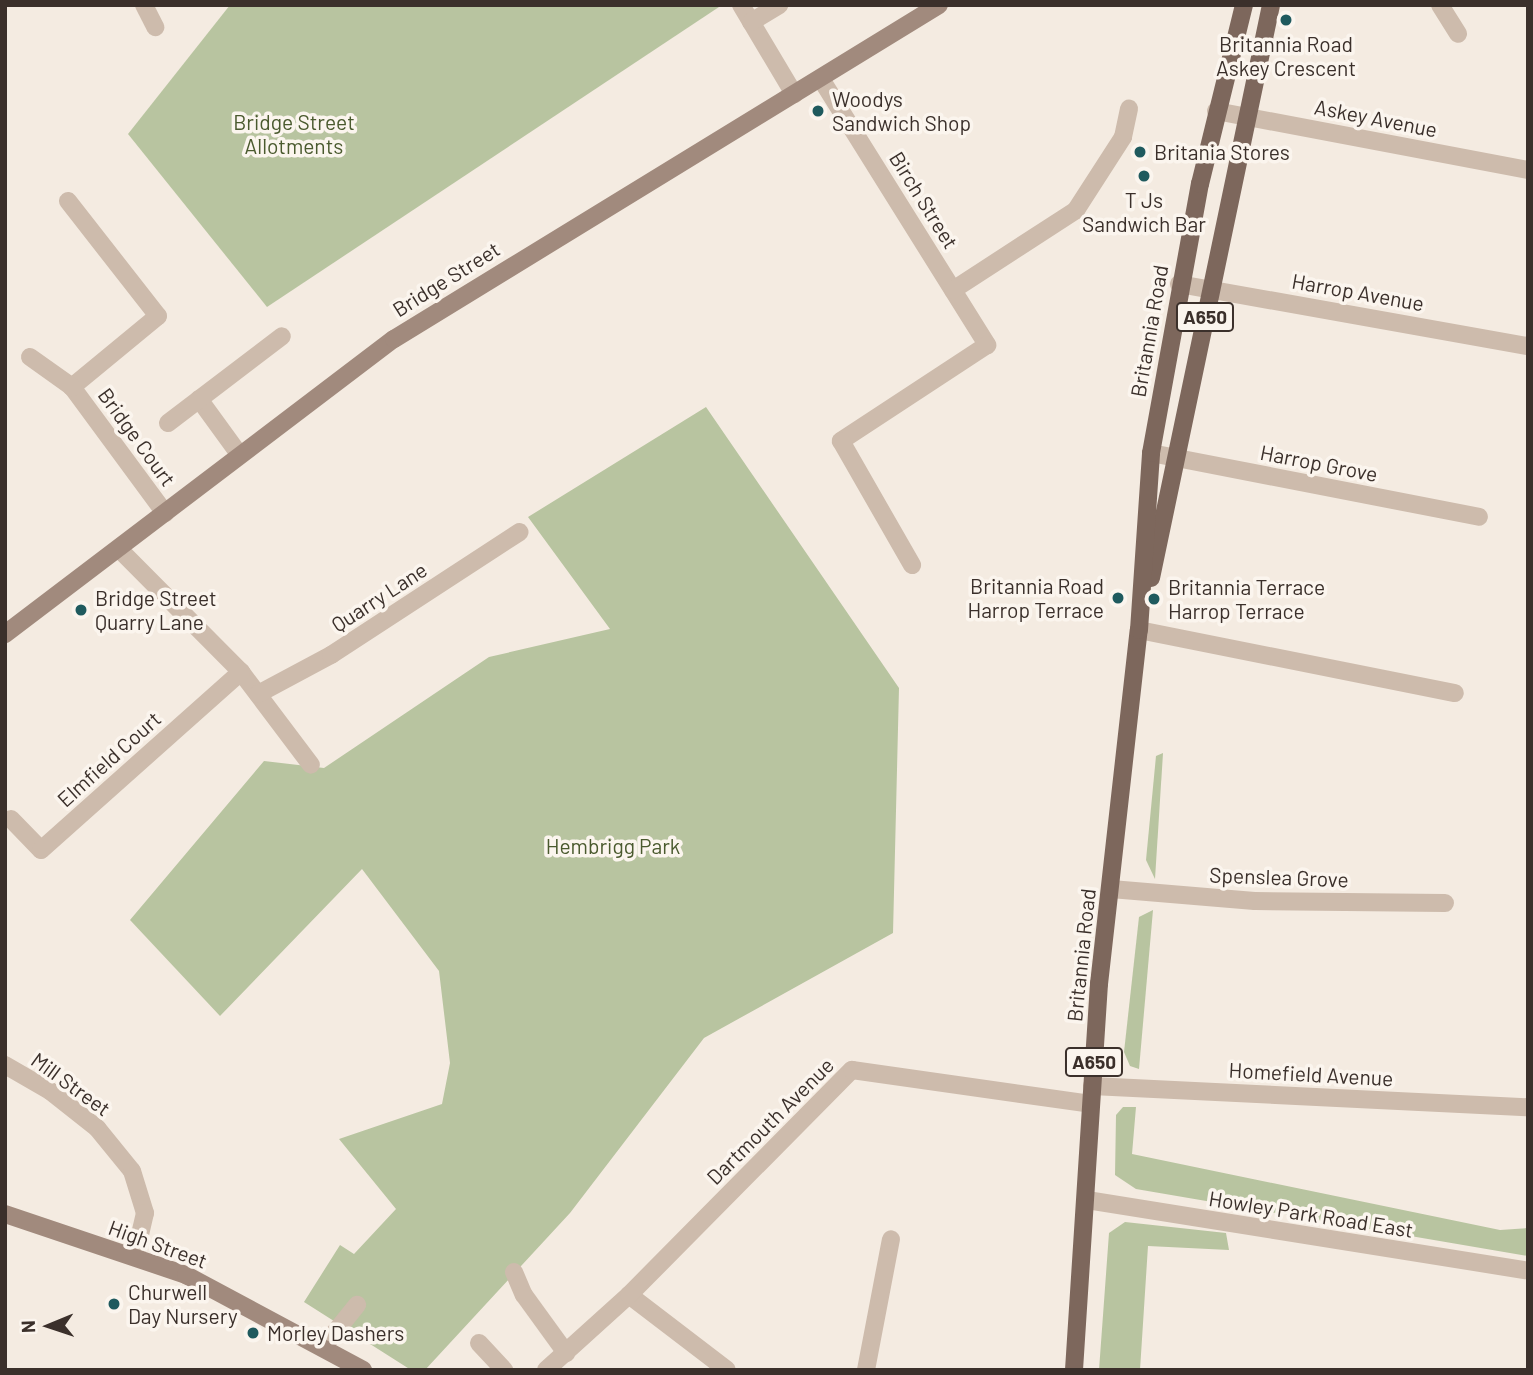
<!DOCTYPE html>
<html>
<head>
<meta charset="utf-8">
<style>
  body { margin:0 }
  #map { position:relative; width:1533px; height:1375px; overflow:hidden; background:#f4ebe1; font-family:Barlow,sans-serif }
  div>[style] { position:absolute }
  .green>* { inset:0; background:#b8c4a0 }
  .street>* { height:18px; margin:-9px; padding:0 9px; transform-origin:9px; border-radius:9px; background:#cdbbac }
  .secondary>* { height:18px; margin:-9px; padding:0 9px; transform-origin:9px; border-radius:9px; background:#a18a7d }
  .primary>* { height:18px; margin:-9px; padding:0 9px; transform-origin:9px; border-radius:9px; background:#7d675c }
  .dots>* { width:19px; height:19px; translate:-50% -50%; box-sizing:border-box; border:4px solid #fbf5ee; border-radius:50% }
  span { translate:-50% -50%; white-space:nowrap; text-align:center; line-height:1.15; -webkit-text-stroke:7px #fbf5ee; paint-order:stroke }
  .shield-label span { padding:2px 5px; background:#fbf5ee; border:2px solid; border-radius:5px; -webkit-text-stroke-width:0 }
  .shield-label { font-size:19px; color:#3b302b; font-weight:700 }
  .poi-label { font-size:21px; color:#3b302b }
  .left { translate:0 -50%; text-align:left }
  .right { translate:-100% -50%; text-align:right }
  .street-label { font-size:21px; color:#3b302b }
  .park-label { font-size:21px; color:#4a5a2e }
  .frame { position:absolute; inset:0; border:7px solid #3b302b; pointer-events:none }
  .north { position:absolute; left:14px; top:1291px; width:70px; height:70px; -webkit-text-stroke:5px #fbf5ee; paint-order:stroke; rotate:268deg; font-size:19px; font-weight:700; line-height:28px; text-align:center; color:#3b302b }
  .north::after { content:''; display:block; margin:auto; width:24px; height:32px; background:#3b302b; clip-path:polygon(50% 0,100% 100%,50% 72%,0 100%) }
</style>
</head>
<body>
<div id="map">
  <div class="green">
    <div style="clip-path:polygon(230px 5px,722px 5px,267px 307px,128px 134px)"></div>
    <div style="clip-path:polygon(706px 407px,899px 688px,893px 933px,704px 1038px,570px 1213px,425px 1370px,411px 1370px,304px 1302px,340px 1245px,354px 1254px,396px 1209px,339px 1139px,442px 1104px,450px 1063px,439px 971px,362px 869px,220px 1016px,130px 920px,264px 761px,324px 768px,489px 657px,610px 629px,528px 517px)"></div>
    <div style="clip-path:polygon(1163px 753px,1155px 879px,1146px 860px,1156px 756px)"></div>
    <div style="clip-path:polygon(1153px 910px,1139px 1069px,1130px 1066px,1124px 1052px,1139px 917px)"></div>
    <div style="clip-path:polygon(1123px 1107px,1136px 1107px,1132px 1154px,1500px 1230px,1528px 1228px,1528px 1256px,1136px 1189px,1115px 1175px,1116px 1115px)"></div>
    <div style="clip-path:polygon(1125px 1222px,1226px 1233px,1229px 1250px,1148px 1246px,1140px 1370px,1099px 1370px,1109px 1233px)"></div>
  </div>
  <div class="street">
    <div style="left:144px;top:5px;width:25px;rotate:63deg"></div>
    <div style="left:741px;top:5px;width:104px;rotate:59.2deg"></div>
    <div style="left:1440px;top:5px;width:34px;rotate:58deg"></div>
    <div style="left:751px;top:22px;width:33px;rotate:-31deg"></div>
    <div style="left:821px;top:79px;width:314px;rotate:58deg"></div>
    <div style="left:987px;top:345px;width:175px;rotate:146.7deg"></div>
    <div style="left:841px;top:441px;width:143px;rotate:60.2deg"></div>
    <div style="left:1216px;top:111px;width:318px;rotate:10.7deg"></div>
    <div style="left:68px;top:201px;width:146px;rotate:52deg"></div>
    <div style="left:158px;top:316px;width:112px;rotate:140.5deg"></div>
    <div style="left:72px;top:387px;width:157px;rotate:53.6deg"></div>
    <div style="left:1179px;top:284px;width:354px;rotate:10.1deg"></div>
    <div style="left:953px;top:290px;width:147px;rotate:-33deg"></div>
    <div style="left:1076px;top:210px;width:87px;rotate:-57.2deg"></div>
    <div style="left:1123px;top:137px;width:29px;rotate:-78deg"></div>
    <div style="left:30px;top:357px;width:52px;rotate:35.5deg"></div>
    <div style="left:199px;top:399px;width:68px;rotate:54deg"></div>
    <div style="left:168px;top:423px;width:143px;rotate:-37.3deg"></div>
    <div style="left:1151px;top:453px;width:334px;rotate:11deg"></div>
    <div style="left:119px;top:549px;width:173px;rotate:45.2deg"></div>
    <div style="left:241px;top:672px;width:116px;rotate:53deg"></div>
    <div style="left:1139px;top:630px;width:322px;rotate:11.3deg"></div>
    <div style="left:258px;top:694px;width:83px;rotate:-28.1deg"></div>
    <div style="left:331px;top:655px;width:225px;rotate:-33.1deg"></div>
    <div style="left:11px;top:819px;width:43px;rotate:45.9deg"></div>
    <div style="left:41px;top:850px;width:268px;rotate:-41.7deg"></div>
    <div style="left:1111px;top:889px;width:144px;rotate:4.8deg"></div>
    <div style="left:1255px;top:901px;width:190px;rotate:0.6deg"></div>
    <div style="left:5px;top:1065px;width:52px;rotate:30deg"></div>
    <div style="left:50px;top:1091px;width:60px;rotate:38.2deg"></div>
    <div style="left:97px;top:1128px;width:55px;rotate:50.9deg"></div>
    <div style="left:132px;top:1171px;width:44px;rotate:72.8deg"></div>
    <div style="left:145px;top:1213px;width:44px;rotate:103.1deg"></div>
    <div style="left:1092px;top:1086px;width:437px;rotate:2.8deg"></div>
    <div style="left:1087px;top:1200px;width:447px;rotate:9.1deg"></div>
    <div style="left:514px;top:1272px;width:25px;rotate:67deg"></div>
    <div style="left:524px;top:1295px;width:72px;rotate:54.1deg"></div>
    <div style="left:629px;top:1295px;width:123px;rotate:37.4deg"></div>
    <div style="left:479px;top:1343px;width:37px;rotate:47deg"></div>
    <div style="left:324px;top:1346px;width:53px;rotate:-51.2deg"></div>
    <div style="left:546px;top:1370px;width:112px;rotate:-42.1deg"></div>
    <div style="left:629px;top:1295px;width:317px;rotate:-45.3deg"></div>
    <div style="left:852px;top:1070px;width:241px;rotate:8.1deg"></div>
    <div style="left:866px;top:1370px;width:133px;rotate:-79.2deg"></div>
  </div>
  <div class="secondary">
    <div style="left:5px;top:634px;width:488px;rotate:-37.2deg"></div>
    <div style="left:394px;top:339px;width:639px;rotate:-31.5deg"></div>
    <div style="left:5px;top:1214px;width:191px;rotate:18.6deg"></div>
    <div style="left:186px;top:1275px;width:201px;rotate:28.2deg"></div>
  </div>
  <div class="primary">
    <div style="left:1151px;top:578px;width:585px;rotate:-78.17deg"></div>
    <div style="left:1074px;top:1370px;width:387px;rotate:-86.3deg"></div>
    <div style="left:1099px;top:984px;width:356px;rotate:-83.6deg"></div>
    <div style="left:1139px;top:630px;width:177px;rotate:-86.1deg"></div>
    <div style="left:1151px;top:453px;width:273px;rotate:-79.7deg"></div>
    <div style="left:1200px;top:184px;width:184px;rotate:-76.2deg"></div>
  </div>
  <div class="dots">
    <div style="left:1286px;top:20px;background:#1f5a5e"></div>
    <div style="left:818px;top:111px;background:#1f5a5e"></div>
    <div style="left:1140px;top:152px;background:#1f5a5e"></div>
    <div style="left:1144px;top:176px;background:#1f5a5e"></div>
    <div style="left:1118px;top:598px;background:#1f5a5e"></div>
    <div style="left:1154px;top:599px;background:#1f5a5e"></div>
    <div style="left:81px;top:610px;background:#1f5a5e"></div>
    <div style="left:114px;top:1304px;background:#1f5a5e"></div>
    <div style="left:253px;top:1333px;background:#1f5a5e"></div>
  </div>
  <div class="shield-label">
    <span style="left:1205px;top:317px">A650</span>
    <span style="left:1094px;top:1062px">A650</span>
  </div>
  <div class="poi-label">
    <span style="left:1286px;top:56px">Britannia Road<br>Askey Crescent</span>
    <span class="left" style="left:832px;top:111px">Woodys<br>Sandwich Shop</span>
    <span class="left" style="left:1154px;top:152px">Britania Stores</span>
    <span style="left:1144px;top:212px">T Js<br>Sandwich Bar</span>
    <span class="right" style="left:1104px;top:598px">Britannia Road<br>Harrop Terrace</span>
    <span class="left" style="left:1168px;top:599px">Britannia Terrace<br>Harrop Terrace</span>
    <span class="left" style="left:95px;top:610px">Bridge Street<br>Quarry Lane</span>
    <span class="left" style="left:128px;top:1304px">Churwell<br>Day Nursery</span>
    <span class="left" style="left:267px;top:1333px">Morley Dashers</span>
  </div>
  <div class="street-label">
    <span style="left:1376px;top:118px;rotate:11deg">Askey Avenue</span>
    <span style="left:924px;top:200px;rotate:58deg">Birch Street</span>
    <span style="left:446px;top:279px;rotate:-32deg">Bridge Street</span>
    <span style="left:1358px;top:292px;rotate:10deg">Harrop Avenue</span>
    <span style="left:1149px;top:331px;rotate:-80deg">Britannia Road</span>
    <span style="left:137px;top:437px;rotate:54deg">Bridge Court</span>
    <span style="left:1319px;top:463px;rotate:11deg">Harrop Grove</span>
    <span style="left:379px;top:597px;rotate:-33deg">Quarry Lane</span>
    <span style="left:109px;top:759px;rotate:-42deg">Elmfield Court</span>
    <span style="left:1279px;top:877px;rotate:2deg">Spenslea Grove</span>
    <span style="left:1081px;top:955px;rotate:-84deg">Britannia Road</span>
    <span style="left:1311px;top:1074px;rotate:3deg">Homefield Avenue</span>
    <span style="left:71px;top:1084px;rotate:36deg">Mill Street</span>
    <span style="left:770px;top:1121px;rotate:-45deg">Dartmouth Avenue</span>
    <span style="left:1311px;top:1214px;rotate:9deg">Howley Park Road East</span>
    <span style="left:158px;top:1244px;rotate:20deg">High Street</span>
  </div>
  <div class="park-label">
    <span style="left:294px;top:134px">Bridge Street<br>Allotments</span>
    <span style="left:613px;top:846px">Hembrigg Park</span>
  </div>
  <div class="frame"></div>
  <div class="north">N</div>
</div>
</body>
</html>
